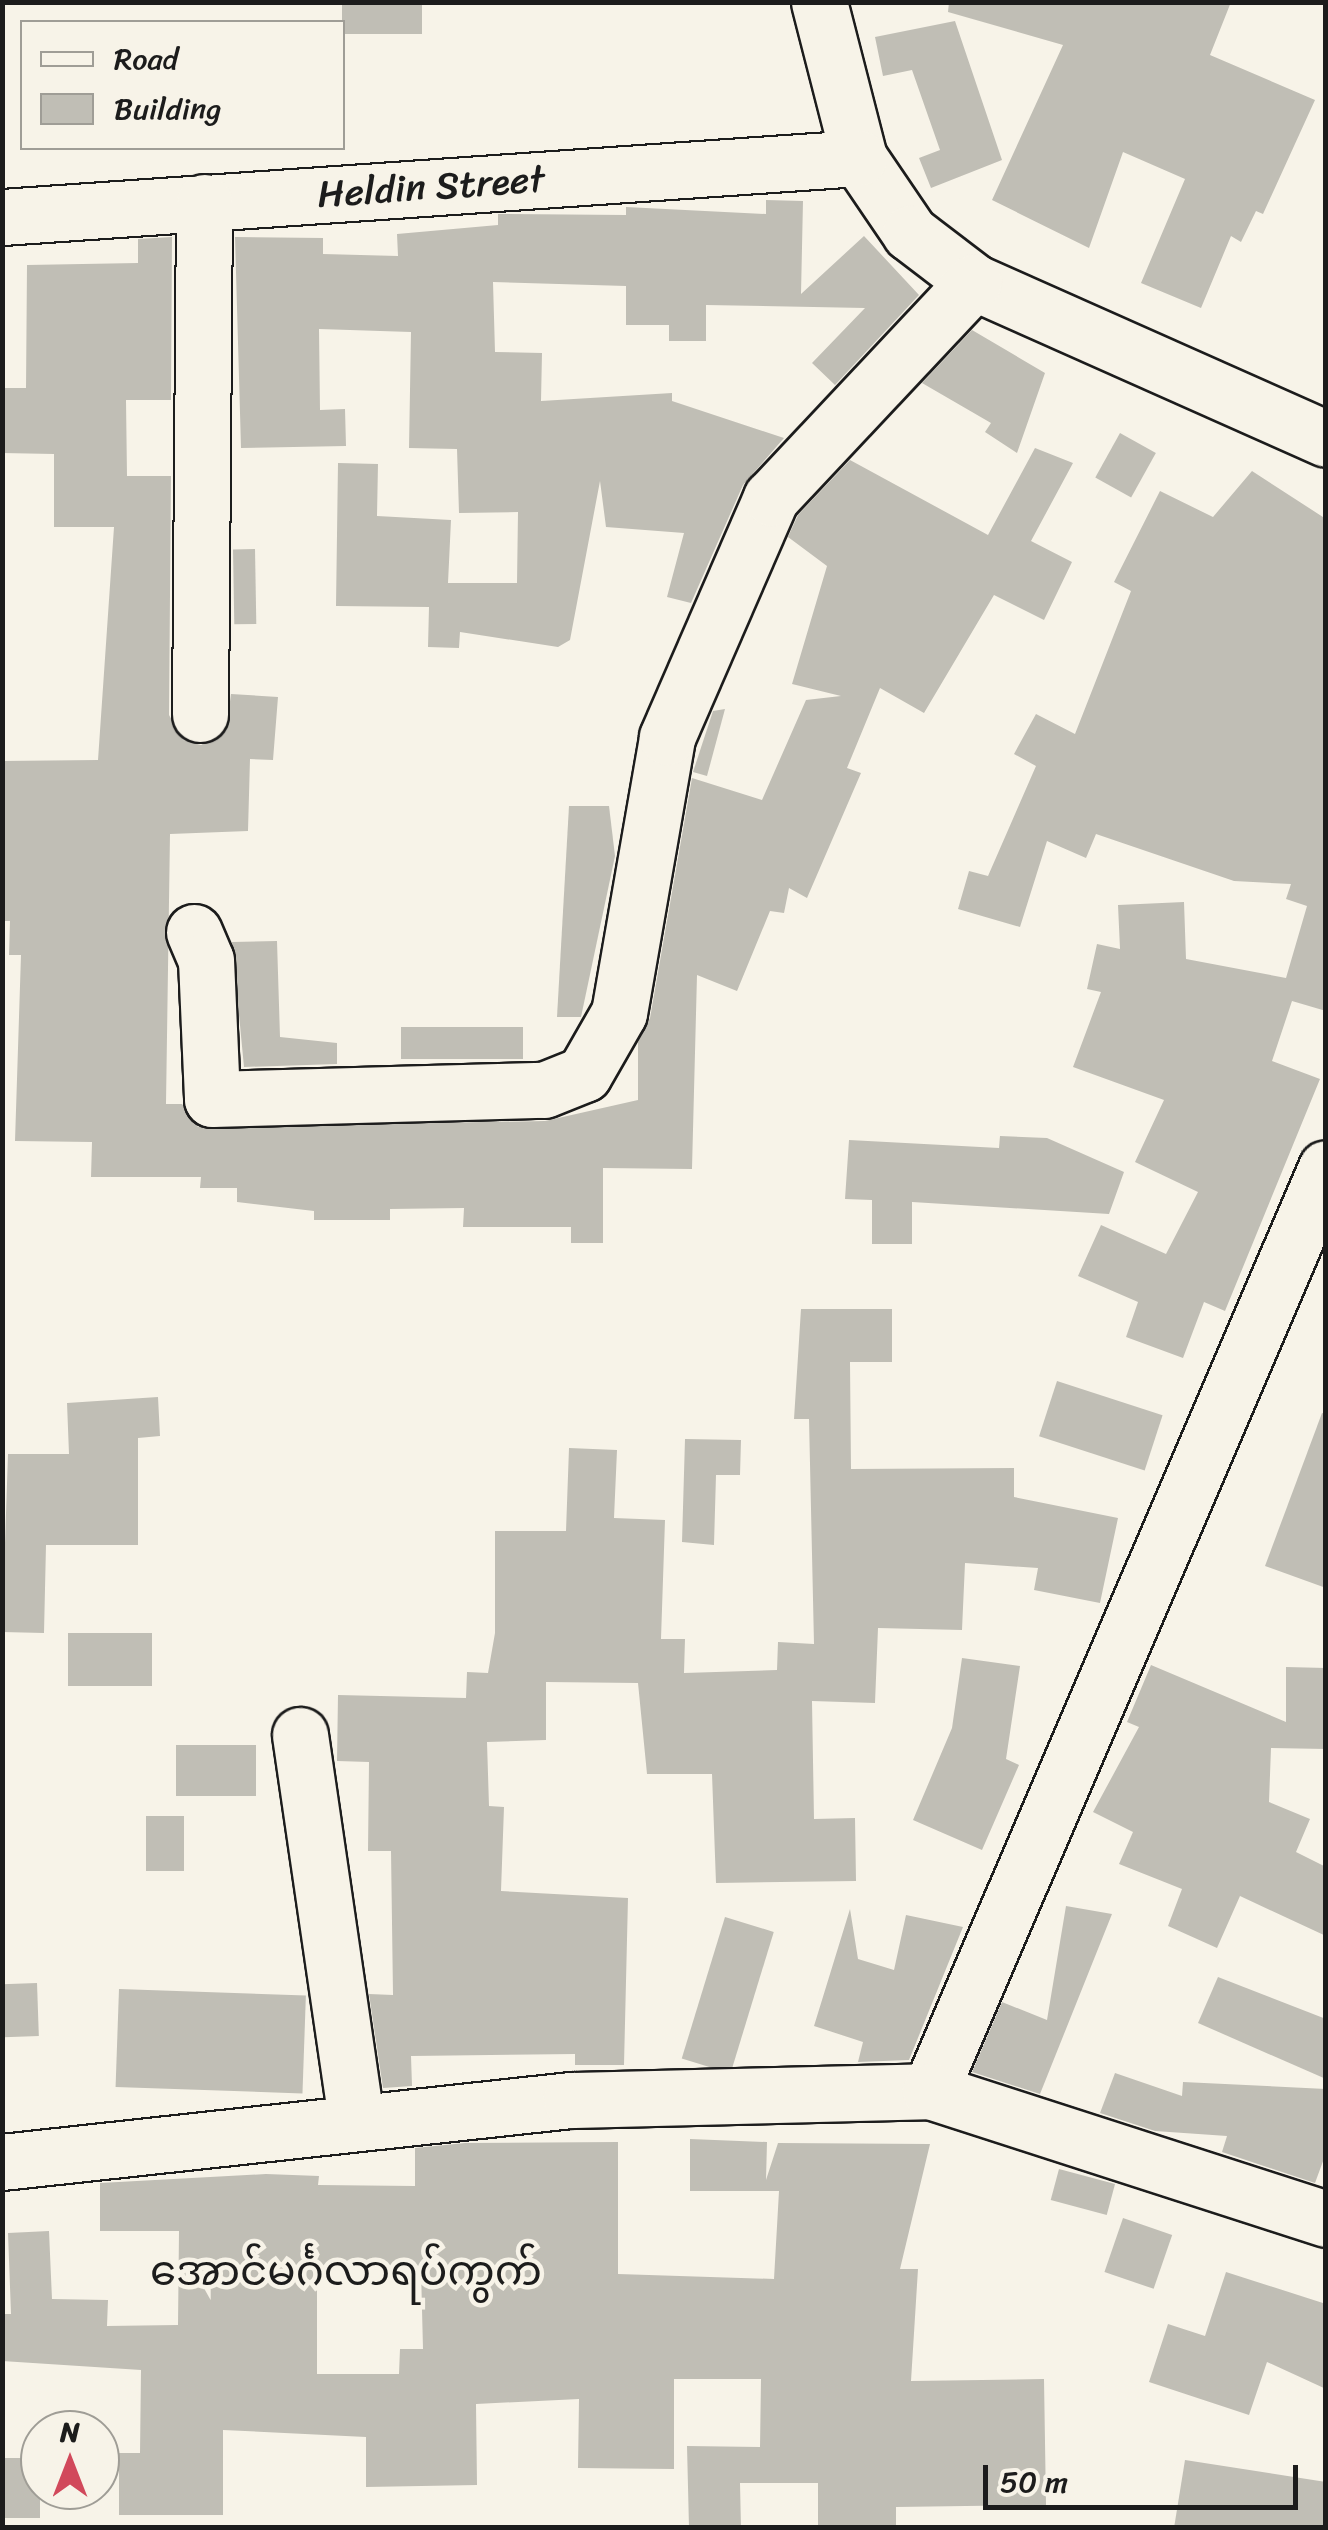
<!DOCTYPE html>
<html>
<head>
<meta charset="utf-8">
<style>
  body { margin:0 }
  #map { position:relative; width:1328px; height:2530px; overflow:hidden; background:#f7f3e8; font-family:Sriracha,"Noto Sans Myanmar",sans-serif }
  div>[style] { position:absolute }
  .building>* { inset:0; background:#c0beb5; transform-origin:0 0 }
  .roads { filter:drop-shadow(2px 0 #1c1c1c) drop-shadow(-2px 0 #1c1c1c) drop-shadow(0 2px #1c1c1c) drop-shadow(0 -2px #1c1c1c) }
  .minor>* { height:55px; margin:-27.5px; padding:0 27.5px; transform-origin:27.5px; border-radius:27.5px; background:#f7f3e8 }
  span { translate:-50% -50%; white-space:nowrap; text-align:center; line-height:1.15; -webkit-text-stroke:9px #f7f3e8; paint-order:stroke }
  .street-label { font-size:38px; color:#1c1c1c }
  .quarter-label { font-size:42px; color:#1c1c1c }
  .frame { position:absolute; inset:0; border:5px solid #1c1c1c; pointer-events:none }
  .legend { position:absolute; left:20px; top:20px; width:325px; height:130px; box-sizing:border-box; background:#f7f3e8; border:2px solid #9f9d96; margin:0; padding:12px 18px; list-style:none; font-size:30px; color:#1c1c1c }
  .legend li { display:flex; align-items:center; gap:20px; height:50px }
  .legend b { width:50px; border:2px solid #9f9d96 }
  .north { position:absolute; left:20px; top:2410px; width:100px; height:100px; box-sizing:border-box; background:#f7f3e8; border:2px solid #9f9d96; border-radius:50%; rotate:0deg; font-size:28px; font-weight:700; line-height:40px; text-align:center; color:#1c1c1c }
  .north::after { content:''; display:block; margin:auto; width:35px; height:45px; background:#d1495b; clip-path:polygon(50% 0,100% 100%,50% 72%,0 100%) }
  .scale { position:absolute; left:983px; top:2465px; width:315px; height:45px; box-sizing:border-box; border:5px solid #1c1c1c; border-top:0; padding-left:12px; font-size:30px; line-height:35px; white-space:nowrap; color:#1c1c1c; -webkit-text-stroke:8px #f7f3e8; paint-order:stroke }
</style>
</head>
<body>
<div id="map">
  <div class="building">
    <div style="left:342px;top:2px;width:80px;height:32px"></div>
    <div style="clip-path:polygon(949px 2px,1231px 2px,1210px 55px,1315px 100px,1263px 214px,1256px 211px,1241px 242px,1231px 236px,1201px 308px,1141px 283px,1185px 179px,1123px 152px,1089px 248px,992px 200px,1063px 45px,948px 12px)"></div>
    <div style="clip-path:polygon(955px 21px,1002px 160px,931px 188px,919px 158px,940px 150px,912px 70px,883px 76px,875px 37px)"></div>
    <div style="clip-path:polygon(766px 200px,803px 201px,801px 294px,864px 236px,919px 295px,835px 385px,812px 363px,865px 308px,706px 305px,706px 341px,669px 341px,669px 325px,626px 325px,626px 286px,493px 282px,495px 352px,542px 353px,541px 401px,672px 393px,672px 401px,784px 438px,743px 485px,691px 603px,667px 597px,684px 533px,606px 527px,600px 481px,570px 640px,558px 647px,460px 632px,459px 648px,428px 647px,429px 607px,336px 606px,338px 463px,378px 464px,377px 516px,451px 520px,448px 583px,517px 583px,518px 512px,459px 513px,457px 449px,409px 448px,411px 332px,319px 329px,320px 410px,345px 409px,346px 446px,241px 448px,235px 237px,323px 238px,323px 254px,398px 256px,397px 234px,498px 225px,498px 214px,626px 215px,626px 207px,766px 214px)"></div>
    <div style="clip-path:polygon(172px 237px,171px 400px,126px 400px,127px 476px,171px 476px,169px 715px,183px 740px,201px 745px,226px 731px,231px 694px,278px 697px,273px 760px,250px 759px,248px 831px,170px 834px,166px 1104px,182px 1104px,198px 1127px,545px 1121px,638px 1100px,638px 1042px,650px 1018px,692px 778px,762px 800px,806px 700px,841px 696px,792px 684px,827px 566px,788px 537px,798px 515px,850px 460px,988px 535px,1035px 448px,1073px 463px,1031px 541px,1072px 562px,1044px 620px,994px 595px,924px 713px,880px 688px,847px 768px,861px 773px,807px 898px,789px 888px,784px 913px,770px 911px,737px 991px,697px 975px,692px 1169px,603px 1168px,603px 1243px,571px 1243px,571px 1227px,463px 1227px,464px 1208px,390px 1209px,390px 1220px,314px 1220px,314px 1211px,237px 1202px,237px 1188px,200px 1188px,201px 1177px,91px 1177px,92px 1142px,15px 1141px,21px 955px,9px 955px,10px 921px,2px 921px,2px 761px,98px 760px,114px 527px,54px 527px,54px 454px,2px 453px,2px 388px,26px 388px,27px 265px,138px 263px,138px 239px)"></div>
    <div style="clip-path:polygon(972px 330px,1045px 373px,1017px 453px,985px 432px,991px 423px,922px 383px)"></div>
    <div style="left:1120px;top:433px;width:41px;height:51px;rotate:29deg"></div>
    <div style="clip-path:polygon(1252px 471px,1326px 519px,1326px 1011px,1292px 1001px,1272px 1061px,1320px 1079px,1225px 1311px,1204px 1302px,1183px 1358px,1126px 1337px,1138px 1302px,1078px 1276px,1101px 1225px,1166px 1254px,1198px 1192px,1135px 1162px,1164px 1100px,1073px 1067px,1101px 992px,1087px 989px,1097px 944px,1120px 949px,1118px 905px,1184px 902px,1186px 959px,1286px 978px,1307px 906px,1286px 899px,1291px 884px,1234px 881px,1096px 834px,1086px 858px,1047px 841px,1020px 927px,958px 909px,969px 871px,988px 876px,1036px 766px,1014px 754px,1036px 714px,1075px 734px,1131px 591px,1114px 582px,1160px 491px,1213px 517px)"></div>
    <div style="left:255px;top:549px;width:75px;height:22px;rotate:89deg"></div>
    <div style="clip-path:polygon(725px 709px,707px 776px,693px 772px,713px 711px)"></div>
    <div style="clip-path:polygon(569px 806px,609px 806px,615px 856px,581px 1017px,557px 1017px)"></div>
    <div style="clip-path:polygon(277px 941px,280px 1037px,337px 1043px,337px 1064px,244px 1067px,232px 942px)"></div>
    <div style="left:523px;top:1027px;width:32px;height:122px;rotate:90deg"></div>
    <div style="clip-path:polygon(1000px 1136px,1047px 1138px,1124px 1172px,1109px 1214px,912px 1202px,912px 1244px,872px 1244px,872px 1200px,845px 1199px,849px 1140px,999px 1148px)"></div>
    <div style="clip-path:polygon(801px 1309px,892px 1309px,892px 1362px,850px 1362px,851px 1469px,1014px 1468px,1014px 1497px,1118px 1518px,1100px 1603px,1034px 1590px,1038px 1568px,965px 1563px,962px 1630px,878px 1628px,875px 1703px,812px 1701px,814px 1819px,855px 1818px,856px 1881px,716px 1883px,712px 1774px,647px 1774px,638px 1683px,546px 1682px,546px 1740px,487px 1742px,489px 1806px,504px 1807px,501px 1891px,628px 1898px,624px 2065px,575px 2065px,575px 2054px,411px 2056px,412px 2086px,383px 2088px,369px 1994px,393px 1995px,391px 1851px,368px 1851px,369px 1762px,337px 1761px,338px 1695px,466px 1698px,467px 1672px,488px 1673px,495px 1633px,495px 1531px,566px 1531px,569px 1448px,617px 1450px,614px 1518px,665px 1520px,661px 1639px,685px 1639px,684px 1673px,777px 1670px,778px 1642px,814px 1644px,809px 1419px,794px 1419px)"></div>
    <div style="left:1057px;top:1381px;width:111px;height:58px;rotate:18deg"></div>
    <div style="clip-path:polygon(158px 1397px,160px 1436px,138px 1438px,138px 1545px,46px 1545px,44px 1633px,2px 1632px,8px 1454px,69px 1454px,67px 1403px)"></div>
    <div style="clip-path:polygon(1322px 1413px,1326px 1414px,1326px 1588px,1265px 1566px)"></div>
    <div style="clip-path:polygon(685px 1439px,741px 1440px,740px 1475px,716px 1475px,714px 1545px,682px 1542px)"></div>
    <div style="left:68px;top:1633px;width:84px;height:53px"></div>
    <div style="clip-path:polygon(962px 1658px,1020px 1666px,1006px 1759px,1019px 1765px,982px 1850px,913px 1820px,952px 1728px)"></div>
    <div style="clip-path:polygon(1151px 1665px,1286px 1722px,1286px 1667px,1326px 1668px,1326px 1749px,1271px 1748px,1269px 1802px,1310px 1819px,1296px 1852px,1326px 1867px,1326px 1936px,1240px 1896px,1217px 1948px,1168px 1926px,1182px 1889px,1119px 1864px,1133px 1832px,1093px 1812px,1139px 1727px,1127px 1722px)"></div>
    <div style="left:256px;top:1745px;width:51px;height:80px;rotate:90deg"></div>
    <div style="left:146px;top:1816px;width:38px;height:55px"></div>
    <div style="clip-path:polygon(1066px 1906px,1112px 1914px,1040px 2094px,972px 2072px,1002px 2002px,1047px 2020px)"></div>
    <div style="clip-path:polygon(850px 1909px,858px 1959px,894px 1970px,906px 1915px,963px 1927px,909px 2060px,858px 2062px,863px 2042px,814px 2026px)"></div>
    <div style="left:725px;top:1917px;width:51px;height:148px;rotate:17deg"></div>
    <div style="clip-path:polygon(1218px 1977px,1326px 2019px,1326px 2079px,1198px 2023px)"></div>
    <div style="left:37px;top:1983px;width:53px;height:35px;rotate:88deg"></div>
    <div style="left:119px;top:1989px;width:187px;height:98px;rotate:2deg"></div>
    <div style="clip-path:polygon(1115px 2073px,1182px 2096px,1183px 2082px,1326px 2089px,1326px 2153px,1315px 2183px,1222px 2152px,1227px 2136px,1155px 2131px,1100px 2113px)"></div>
    <div style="clip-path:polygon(evenodd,690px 2139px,767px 2142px,766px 2180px,778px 2143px,930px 2144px,900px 2269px,918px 2269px,911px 2381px,1044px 2379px,1046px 2505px,896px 2507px,896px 2528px,818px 2528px,818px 2483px,740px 2483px,741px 2528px,689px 2528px,687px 2446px,760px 2447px,761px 2379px,674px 2379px,674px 2469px,578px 2468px,579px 2399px,476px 2404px,477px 2485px,366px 2487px,366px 2437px,223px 2430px,223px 2515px,119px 2515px,119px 2453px,140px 2453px,141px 2370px,2px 2361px,2px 2314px,11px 2314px,8px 2233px,49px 2231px,52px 2299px,108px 2300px,107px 2326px,178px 2325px,179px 2231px,100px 2231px,100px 2183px,266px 2174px,319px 2176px,318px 2185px,415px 2186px,415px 2148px,465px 2143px,618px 2142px,618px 2274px,774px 2279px,779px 2191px,690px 2191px,690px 2139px,317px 2268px,421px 2270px,423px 2349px,400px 2349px,399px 2374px,317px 2374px,317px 2268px)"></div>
    <div style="left:1059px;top:2169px;width:58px;height:32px;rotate:15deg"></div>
    <div style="left:1123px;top:2218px;width:52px;height:57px;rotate:19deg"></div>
    <div style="clip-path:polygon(1226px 2272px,1326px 2304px,1326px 2389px,1267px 2362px,1249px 2415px,1149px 2382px,1168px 2324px,1205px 2336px)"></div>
    <div style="left:40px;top:2458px;width:60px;height:38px;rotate:90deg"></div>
    <div style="clip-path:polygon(1185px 2460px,1326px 2482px,1326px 2528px,1174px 2528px)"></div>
  </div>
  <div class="roads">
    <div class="minor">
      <div style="left:819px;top:2px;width:161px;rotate:75.6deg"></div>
      <div style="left:859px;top:158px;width:91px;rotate:55.8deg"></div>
      <div style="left:910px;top:233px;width:81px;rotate:37.4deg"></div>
      <div style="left:974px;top:282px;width:385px;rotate:24deg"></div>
      <div style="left:2px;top:217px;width:859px;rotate:-3.94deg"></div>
      <div style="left:200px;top:714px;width:512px;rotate:-89.55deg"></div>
      <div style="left:194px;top:932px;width:30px;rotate:67deg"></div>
      <div style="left:206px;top:960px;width:139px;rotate:87.5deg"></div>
      <div style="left:212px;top:1099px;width:332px;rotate:-1.6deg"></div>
      <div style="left:544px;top:1090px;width:43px;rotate:-21.8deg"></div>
      <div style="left:584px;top:1074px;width:70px;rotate:-60.2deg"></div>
      <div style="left:619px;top:1013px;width:280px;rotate:-80.1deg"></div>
      <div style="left:667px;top:737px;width:261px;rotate:-66.5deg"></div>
      <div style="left:771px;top:498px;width:296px;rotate:-46.8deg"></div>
      <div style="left:300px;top:1735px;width:388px;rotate:81.7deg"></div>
      <div style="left:930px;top:2091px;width:1004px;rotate:-66.78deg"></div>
      <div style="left:2px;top:2162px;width:572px;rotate:-6.22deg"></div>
      <div style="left:571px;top:2100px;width:359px;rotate:-1.4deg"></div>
      <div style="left:930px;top:2091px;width:416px;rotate:17.9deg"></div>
    </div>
  </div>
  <div class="street-label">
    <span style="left:431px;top:187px;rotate:-4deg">Heldin Street</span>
  </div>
  <div class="quarter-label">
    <span style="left:346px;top:2271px">အောင်မင်္ဂလာရပ်ကွက်</span>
  </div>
  <div class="frame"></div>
  <ul class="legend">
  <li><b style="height:12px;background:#f7f3e8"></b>Road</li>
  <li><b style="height:28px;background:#c0beb5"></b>Building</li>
  </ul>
  <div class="north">N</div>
  <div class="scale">50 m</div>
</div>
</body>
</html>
